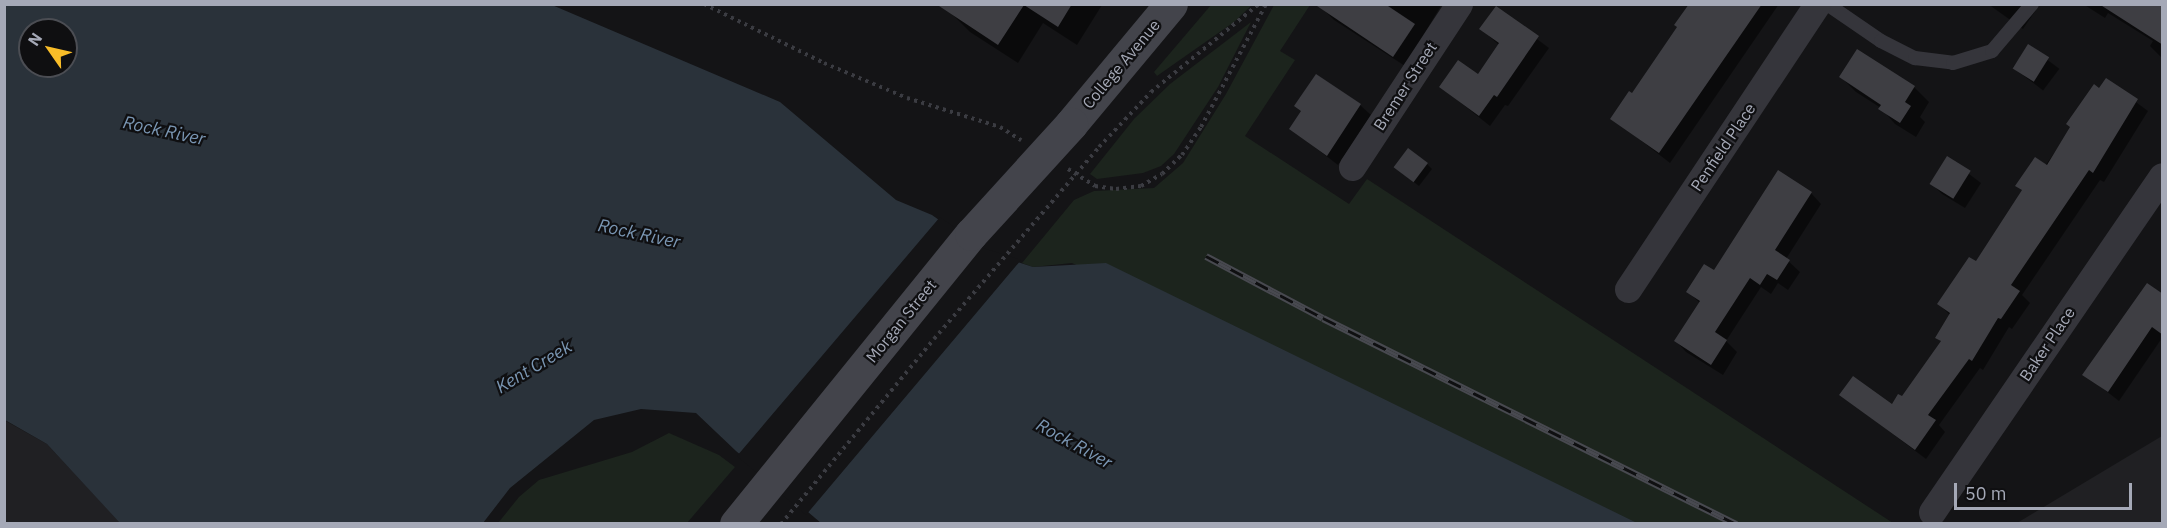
<!DOCTYPE html>
<html>
<head>
<meta charset="utf-8">
<style>
  body { margin:0 }
  #map { position:relative; width:2167px; height:528px; overflow:hidden; background:#141416; font-family:"IBM Plex Sans",sans-serif }
  div>[style] { position:absolute }
  .built>* { inset:0; background:#202023 }
  .green>* { inset:0; background:#1c241d }
  .water>* { inset:0; background:#2a323a }
  .pier>* { inset:0; background:#141416 }
  .shadow>* { inset:0; background:#0007; transform-origin:0 0 }
  .building>* { inset:0; background:#3e3e43; transform-origin:0 0 }
  .path>* { height:4px; margin-top:-2px; transform-origin:0; background:repeating-linear-gradient(90deg,#3b3c42 0 3px,transparent 0 7.5px) }
  .lane>* { height:14px; margin:-7px; padding:0 7px; transform-origin:7px; border-radius:7px; background:#35353b }
  .street>* { height:27px; margin:-13.5px; padding:0 13.5px; transform-origin:13.5px; border-radius:13.5px; background:#35353b }
  .secondary>* { height:33px; margin:-16.5px; padding:0 16.5px; transform-origin:16.5px; border-radius:16.5px; background:#43444b }
  .rail>* { height:7px; margin-top:-3.5px; transform-origin:0; background:repeating-linear-gradient(90deg,#0f0f11 0 14px,#484950 0 28px); box-sizing:border-box; border-block:2px solid #484950 }
  .path-bridge>* { height:4px; margin-top:-2px; transform-origin:0; background:repeating-linear-gradient(90deg,#3b3c42 0 3px,transparent 0 7.5px) }
  .secondary-bridge>* { height:33px; margin:-16.5px; padding:0 16.5px; transform-origin:16.5px; border-radius:16.5px; background:#43444b }
  span { translate:-50% -50%; white-space:nowrap; text-align:center; line-height:1.15; -webkit-text-stroke:4.5px #0f0f11; paint-order:stroke }
  .street-label { font-size:16px; color:#a5a9b7 }
  .water-label { font-size:18px; color:#7a96b3; font-style:italic }
  .frame { position:absolute; inset:0; border:6px solid #a5a9b7; pointer-events:none }
  .north { position:absolute; left:18px; top:18px; width:60px; height:60px; box-sizing:border-box; background:#0f0f11; border:2px solid #4b4d53; border-radius:50%; rotate:304deg; font-size:16px; font-weight:700; line-height:24px; text-align:center; color:#a5a9b7 }
  .north::after { content:''; display:block; margin:auto; width:21px; height:27px; background:#f9bd28; clip-path:polygon(50% 0,100% 100%,50% 72%,0 100%) }
  .scale { position:absolute; left:1954px; top:483px; width:178px; height:27px; box-sizing:border-box; border:3px solid #a5a9b7; border-top:0; padding-left:8px; font-size:18px; line-height:21px; white-space:nowrap; color:#a5a9b7; -webkit-text-stroke:4px #0f0f11; paint-order:stroke }
</style>
</head>
<body>
<div id="map">
  <div class="built">
    <div style="clip-path:polygon(4px 420px,47px 444px,121px 523px,5px 523px)"></div>
    <div style="clip-path:polygon(2162px 436px,2162px 523px,2017px 523px)"></div>
  </div>
  <div class="green">
    <div style="clip-path:polygon(1211px 5px,1252px 5px,1234px 22px,1157px 76px,1154px 72px)"></div>
    <div style="clip-path:polygon(1274px 5px,1310px 5px,1280px 51px,1295px 60px,1245px 136px,1349px 204px,1367px 179px,1893px 523px,1634px 523px,1072px 263px,1033px 267px,1022px 263px,1074px 200px,1094px 191px,1154px 188px,1183px 163px,1226px 94px)"></div>
    <div style="clip-path:polygon(1251px 22px,1218px 87px,1174px 154px,1161px 166px,1143px 173px,1097px 179px,1090px 174px,1134px 119px,1170px 84px)"></div>
    <div style="clip-path:polygon(669px 433px,719px 455px,735px 467px,687px 523px,498px 523px,519px 497px,539px 480px,632px 452px)"></div>
  </div>
  <div class="water">
    <div style="clip-path:polygon(evenodd,5px 5px,552px 5px,780px 102px,896px 200px,932px 215px,981px 250px,1033px 267px,1106px 263px,1637px 523px,821px 523px,736px 451px,696px 413px,641px 409px,594px 420px,510px 488px,483px 523px,120px 523px,47px 444px,5px 420px,5px 5px,30px 30px,66px 30px,66px 66px,30px 66px,30px 30px)"></div>
  </div>
  <div class="pier">
    <div style="clip-path:polygon(940px 217px,983px 248px,1021px 260px,806px 515px,737px 456px)"></div>
  </div>
  <div class="shadow">
    <div style="clip-path:polygon(957px 4px,1101px 4px,1102px 5px,1077px 45px,1043px 23px,1018px 63px,970px 32px,951px 13px)"></div>
    <div style="clip-path:polygon(1327px 4px,1442px 4px,1405px 66px,1334px 20px,1324px 10px)"></div>
    <div style="clip-path:polygon(1691px 4px,1779px 4px,1670px 163px,1612px 118px,1632px 95px,1679px 28px)"></div>
    <div style="clip-path:polygon(1988px 4px,2040px 4px,2023px 29px)"></div>
    <div style="clip-path:polygon(2083px 4px,2156px 4px,2162px 9px,2162px 58px,2150px 46px,2153px 41px,2108px 13px,2105px 18px)"></div>
    <div style="clip-path:polygon(1496px 8px,1549px 48px,1508px 106px,1505px 105px,1490px 126px,1441px 87px,1478px 76px,1499px 45px,1481px 29px)"></div>
    <div style="left:2029px;top:46px;width:38px;height:27px;rotate:37deg"></div>
    <div style="clip-path:polygon(1841px 77px,1914px 87px,1929px 102px,1920px 117px,1925px 122px,1916px 137px,1895px 124px,1881px 108px,1856px 92px)"></div>
    <div style="clip-path:polygon(2106px 80px,2148px 111px,2104px 182px,2100px 180px,2022px 295px,2030px 303px,2012px 329px,2009px 327px,1983px 370px,1980px 368px,1939px 425px,1945px 432px,1926px 459px,1841px 395px,1892px 406px,1902px 398px,1942px 342px,1937px 337px,1950px 315px,1939px 304px,1976px 263px)"></div>
    <div style="clip-path:polygon(1360px 105px,1371px 115px,1338px 165px,1291px 129px)"></div>
    <div style="clip-path:polygon(1948px 158px,1981px 183px,1965px 208px,1942px 194px,1932px 184px)"></div>
    <div style="clip-path:polygon(1427px 164px,1432px 169px,1419px 186px,1401px 172px)"></div>
    <div style="clip-path:polygon(1811px 193px,1821px 204px,1786px 259px,1800px 272px,1788px 290px,1778px 283px,1771px 294px,1761px 287px,1726px 341px,1737px 352px,1723px 375px,1686px 352px,1676px 341px,1700px 303px,1688px 292px)"></div>
    <div style="clip-path:polygon(2162px 296px,2162px 338px,2119px 401px,2084px 374px)"></div>
  </div>
  <div class="building">
    <div style="clip-path:polygon(936px 4px,1072px 4px,1058px 27px,1024px 5px,998px 45px)"></div>
    <div style="clip-path:polygon(1314px 4px,1385px 4px,1415px 24px,1393px 57px)"></div>
    <div style="clip-path:polygon(1689px 4px,1762px 4px,1659px 153px,1610px 119px,1629px 91px,1632px 93px,1677px 27px,1674px 25px)"></div>
    <div style="clip-path:polygon(2099px 4px,2163px 4px,2163px 45px)"></div>
    <div style="clip-path:polygon(1496px 6px,1539px 36px,1497px 97px,1494px 95px,1479px 116px,1439px 87px,1458px 60px,1478px 74px,1499px 43px,1479px 29px)"></div>
    <div style="left:2028px;top:44px;width:25px;height:29px;rotate:32deg"></div>
    <div style="clip-path:polygon(1857px 49px,1915px 86px,1905px 102px,1911px 106px,1900px 123px,1878px 109px,1881px 105px,1839px 77px)"></div>
    <div style="clip-path:polygon(1316px 74px,1361px 104px,1327px 156px,1289px 129px,1301px 111px,1294px 106px)"></div>
    <div style="clip-path:polygon(2106px 78px,2138px 99px,2093px 173px,2089px 170px,2011px 285px,2020px 291px,2001px 319px,1998px 318px,1972px 361px,1969px 359px,1928px 415px,1936px 420px,1915px 450px,1839px 395px,1853px 376px,1892px 404px,1898px 394px,1902px 396px,1941px 341px,1935px 338px,1950px 313px,1937px 304px,1969px 257px,1976px 261px,2022px 190px,2015px 186px,2035px 157px,2047px 165px,2070px 127px,2066px 124px,2094px 84px,2099px 88px)"></div>
    <div style="left:1408px;top:148px;width:25px;height:24px;rotate:37deg"></div>
    <div style="left:1947px;top:156px;width:28px;height:33px;rotate:32deg"></div>
    <div style="clip-path:polygon(1778px 170px,1812px 192px,1775px 250px,1790px 260px,1777px 280px,1767px 274px,1760px 285px,1750px 278px,1715px 332px,1727px 340px,1711px 365px,1674px 341px,1700px 301px,1686px 292px,1704px 264px,1714px 270px)"></div>
    <div style="clip-path:polygon(2147px 283px,2163px 294px,2163px 335px,2152px 327px,2108px 392px,2082px 375px)"></div>
  </div>
  <div class="path">
    <div style="left:704px;top:4px;width:134px;rotate:26.2deg"></div>
    <div style="left:824px;top:63px;width:90px;rotate:22.9deg"></div>
    <div style="left:907px;top:98px;width:97px;rotate:17.3deg"></div>
    <div style="left:1000px;top:127px;width:25px;rotate:32deg"></div>
    <div style="left:1099px;top:147px;width:76px;rotate:-46.6deg"></div>
    <div style="left:1151px;top:92px;width:139px;rotate:-39.2deg"></div>
    <div style="left:1068px;top:169px;width:32px;rotate:32deg"></div>
    <div style="left:1095px;top:186px;width:21px;rotate:8deg"></div>
    <div style="left:1116px;top:189px;width:25px;rotate:-7deg"></div>
    <div style="left:1141px;top:186px;width:24px;rotate:-30deg"></div>
    <div style="left:1162px;top:174px;width:28px;rotate:-44deg"></div>
    <div style="left:1182px;top:155px;width:34px;rotate:-56deg"></div>
    <div style="left:1201px;top:127px;width:139px;rotate:-62.1deg"></div>
  </div>
  <div class="lane">
    <div style="left:1827px;top:4px;width:65px;rotate:34.4deg"></div>
    <div style="left:1881px;top:41px;width:38px;rotate:27deg"></div>
    <div style="left:1915px;top:58px;width:38px;rotate:7deg"></div>
    <div style="left:1953px;top:63px;width:41px;rotate:-17.1deg"></div>
    <div style="left:1992px;top:51px;width:62px;rotate:-49.6deg"></div>
  </div>
  <div class="street">
    <div style="left:1352px;top:167px;width:195px;rotate:-56.7deg"></div>
    <div style="left:1628px;top:289px;width:342px;rotate:-56.4deg"></div>
    <div style="left:1932px;top:512px;width:407px;rotate:-55.6deg"></div>
  </div>
  <div class="secondary">
    <div style="left:1071px;top:124px;width:156px;rotate:-50.2deg"></div>
  </div>
  <div class="rail">
    <div style="left:1206px;top:256px;width:132px;rotate:27.9deg"></div>
    <div style="left:1323px;top:318px;width:462px;rotate:26.5deg"></div>
  </div>
  <div class="path-bridge">
    <div style="left:781px;top:524px;width:240px;rotate:-50.4deg"></div>
    <div style="left:934px;top:339px;width:253px;rotate:-49.3deg"></div>
  </div>
  <div class="secondary-bridge">
    <div style="left:736px;top:524px;width:373px;rotate:-51deg"></div>
    <div style="left:971px;top:234px;width:149px;rotate:-47.7deg"></div>
  </div>
  <div class="street-label">
    <span style="left:1121px;top:64px;rotate:-50deg">College Avenue</span>
    <span style="left:1405px;top:86px;rotate:-57deg">Bremer Street</span>
    <span style="left:1723px;top:147px;rotate:-56deg">Penfield Place</span>
    <span style="left:901px;top:321px;rotate:-51deg">Morgan Street</span>
    <span style="left:2047px;top:344px;rotate:-56deg">Baker Place</span>
  </div>
  <div class="water-label">
    <span style="left:164px;top:131px;rotate:12deg">Rock River</span>
    <span style="left:639px;top:234px;rotate:12deg">Rock River</span>
    <span style="left:534px;top:367px;rotate:-31deg">Kent Creek</span>
    <span style="left:1074px;top:444px;rotate:29deg">Rock River</span>
  </div>
  <div class="frame"></div>
  <div class="north">N</div>
  <div class="scale">50 m</div>
</div>
</body>
</html>
